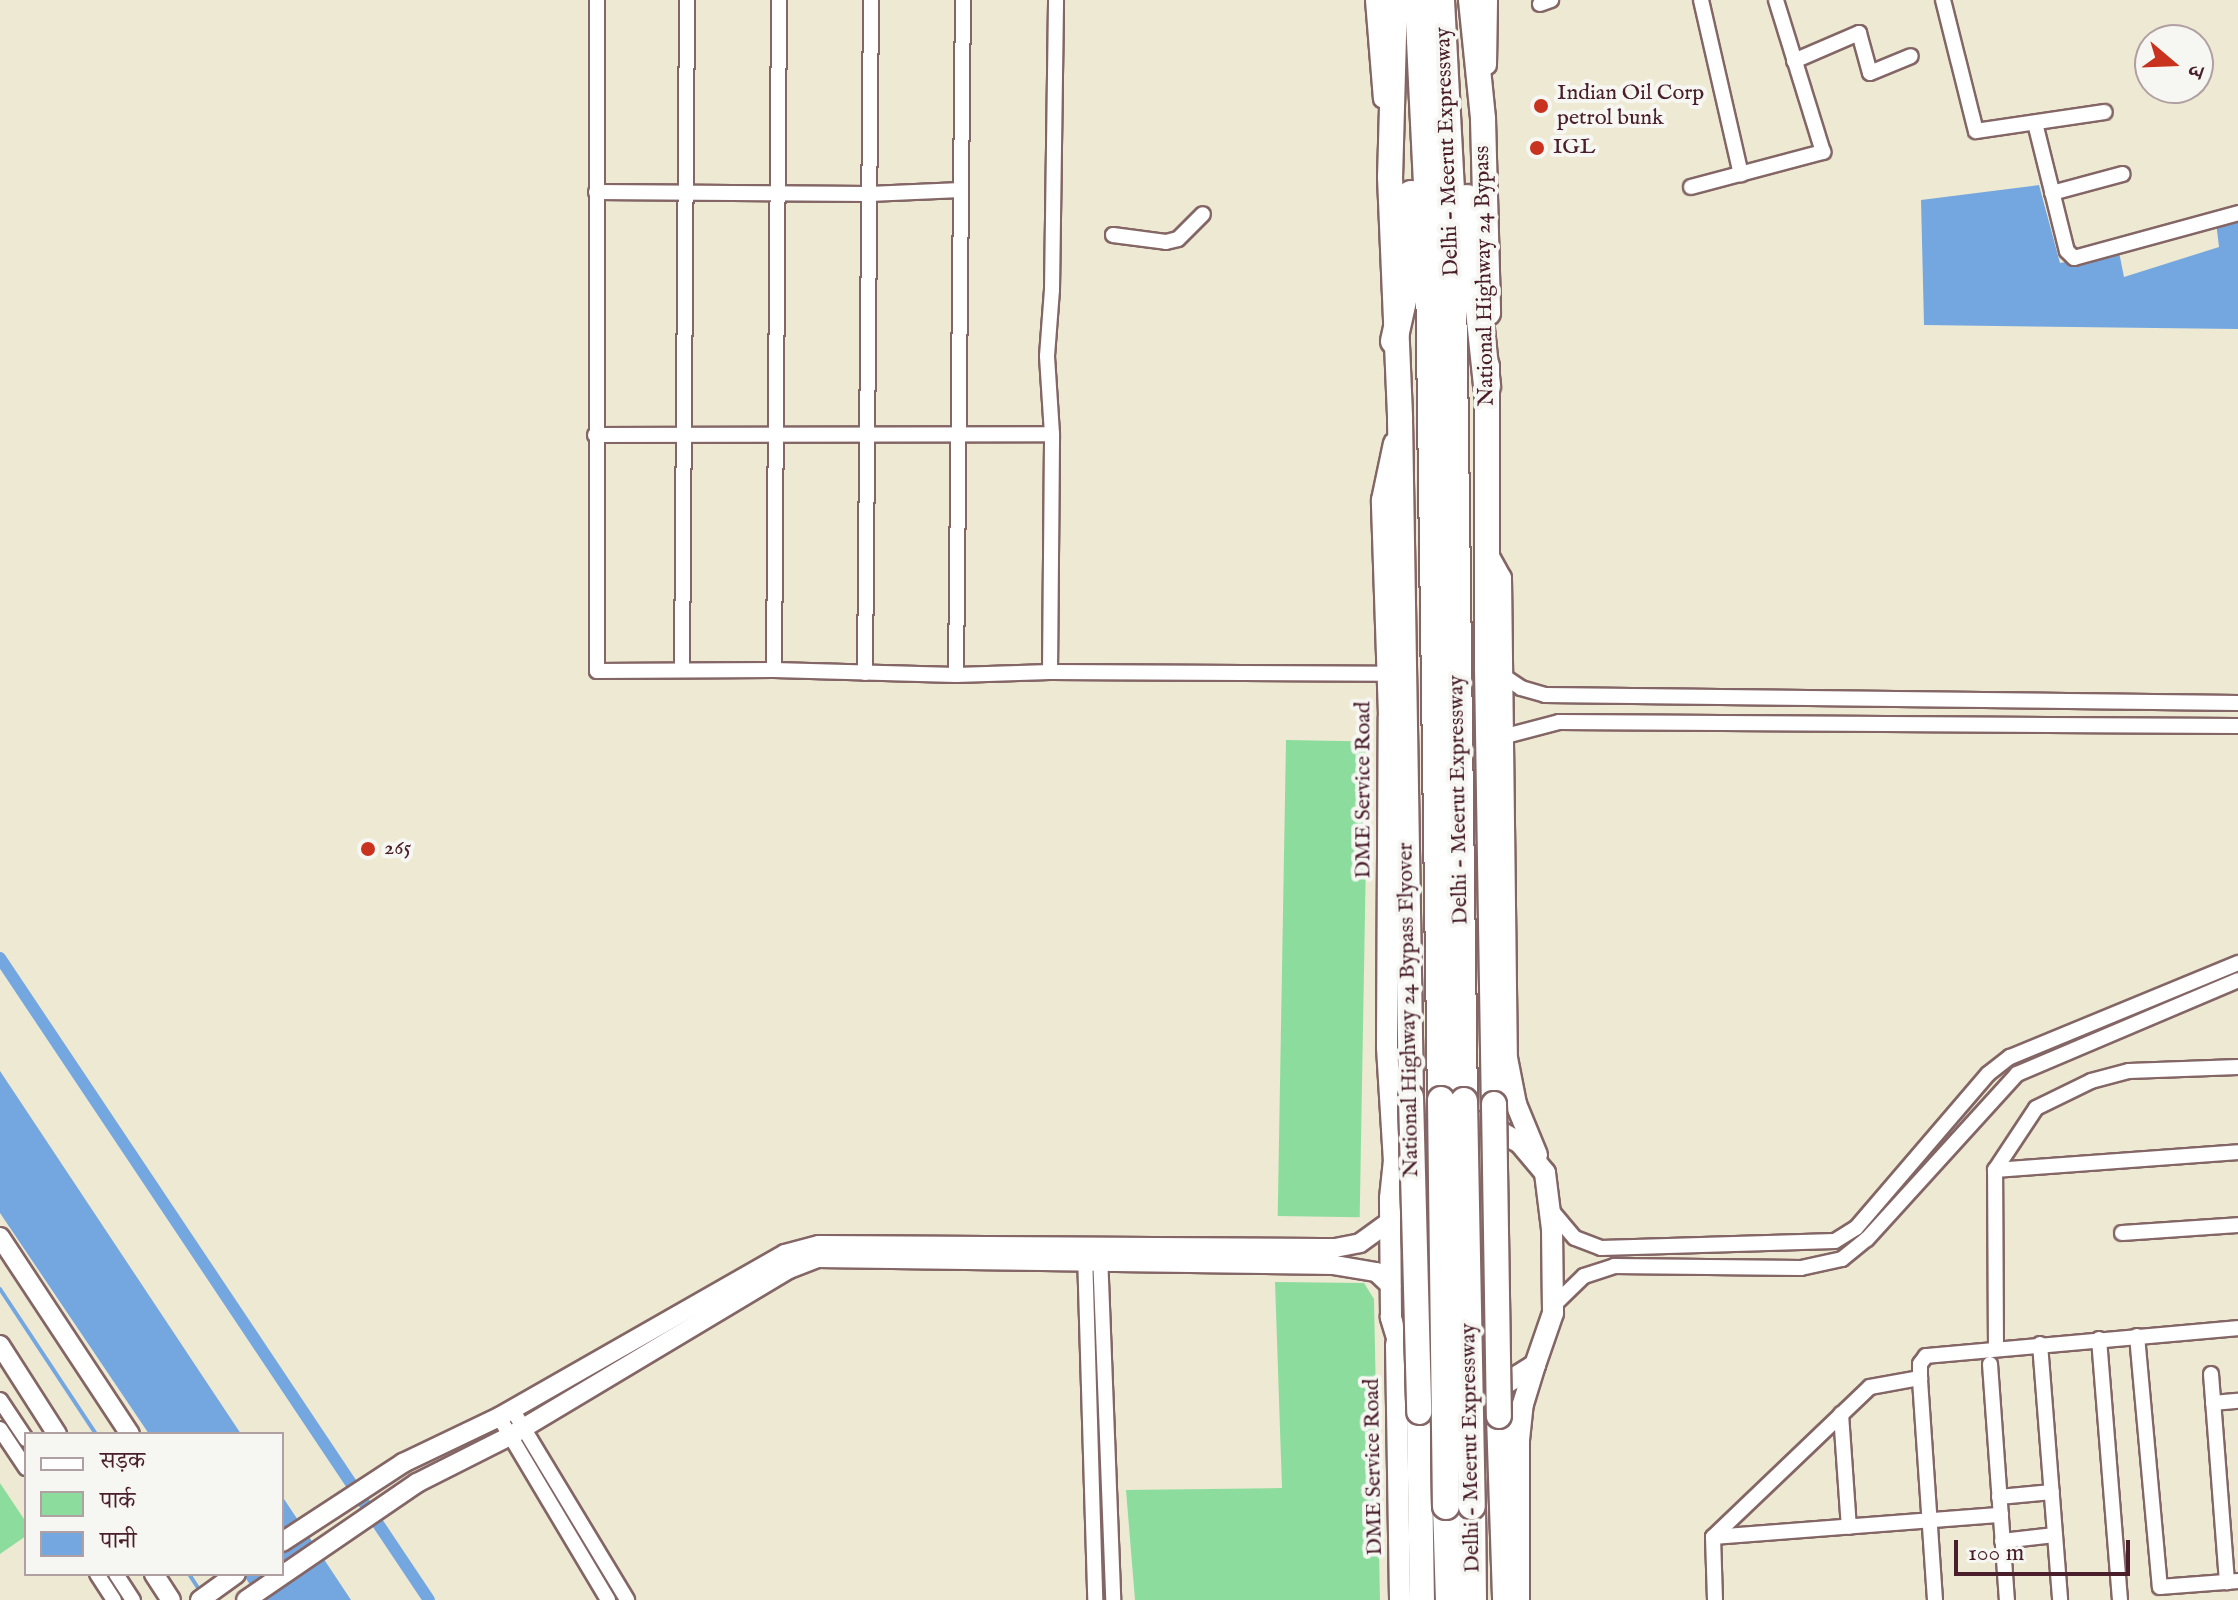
<!DOCTYPE html>
<html>
<head>
<meta charset="utf-8">
<style>
  body { margin:0 }
  #map { position:relative; width:2238px; height:1600px; overflow:hidden; background:#eee9d2; font-family:"IM FELL English","Noto Serif Devanagari",serif }
  div>[style] { position:absolute }
  .green>* { inset:0; background:#8cdd9d; transform-origin:0 0 }
  .water>* { inset:0; background:#74a7e0 }
  .stream>* { height:4px; margin:-2px; padding:0 2px; transform-origin:2px; border-radius:2px; background:#74a7e0 }
  .canal>* { height:12px; margin:-6px; padding:0 6px; transform-origin:6px; border-radius:6px; background:#74a7e0 }
  .roads { filter:drop-shadow(2px 0 #836665) drop-shadow(-2px 0 #836665) drop-shadow(0 2px #836665) drop-shadow(0 -2px #836665) }
  .minor>* { height:14px; margin:-7px; padding:0 7px; transform-origin:7px; border-radius:7px; background:#fff }
  .tertiary>* { height:18px; margin:-9px; padding:0 9px; transform-origin:9px; border-radius:9px; background:#fff }
  .secondary>* { height:20px; margin:-10px; padding:0 10px; transform-origin:10px; border-radius:10px; background:#fff }
  .trunk>* { height:24px; margin:-12px; padding:0 12px; transform-origin:12px; border-radius:12px; background:#fff }
  .motorway>* { height:26px; margin:-13px; padding:0 13px; transform-origin:13px; border-radius:13px; background:#fff }
  .bridges { filter:drop-shadow(2px 0 #836665) drop-shadow(-2px 0 #836665) drop-shadow(0 2px #836665) drop-shadow(0 -2px #836665) }
  .trunk-bridge>* { height:24px; margin:-12px; padding:0 12px; transform-origin:12px; border-radius:12px; background:#fff }
  .motorway-bridge>* { height:26px; margin:-13px; padding:0 13px; transform-origin:13px; border-radius:13px; background:#fff }
  .dots>* { width:22px; height:22px; translate:-50% -50%; box-sizing:border-box; border:4px solid #f6f6f2; border-radius:50% }
  span { translate:-50% -50%; white-space:nowrap; text-align:center; line-height:1.15; -webkit-text-stroke:8px #f6f6f2; paint-order:stroke }
  .poi-label { font-size:22px; color:#4a1f2b }
  .left { translate:0 -50%; text-align:left }
  .street-label { font-size:22px; color:#4a1f2b }
  .legend { position:absolute; left:24px; top:1432px; width:260px; height:144px; box-sizing:border-box; background:#f6f6f2; border:2px solid #b1a0a2; margin:0; padding:10px 14px; list-style:none; font-size:24px; color:#4a1f2b }
  .legend li { display:flex; align-items:center; gap:16px; height:40px }
  .legend b { width:40px; border:2px solid #b1a0a2 }
  .north { position:absolute; left:2134px; top:24px; width:80px; height:80px; box-sizing:border-box; background:#f6f6f2; border:2px solid #b1a0a2; border-radius:50%; rotate:109deg; font-size:22px; font-weight:700; line-height:32px; text-align:center; color:#4a1f2b }
  .north::after { content:''; display:block; margin:auto; width:28px; height:36px; background:#c8321e; clip-path:polygon(50% 0,100% 100%,50% 72%,0 100%) }
  .scale { position:absolute; left:1954px; top:1540px; width:176px; height:36px; box-sizing:border-box; border:4px solid #4a1f2b; border-top:0; padding-left:10px; font-size:24px; line-height:28px; white-space:nowrap; color:#4a1f2b; -webkit-text-stroke:6px #f6f6f2; paint-order:stroke }
</style>
</head>
<body>
<div id="map">
  <div class="green">
    <div style="left:1286px;top:740px;width:82px;height:476px;rotate:1deg"></div>
    <div style="clip-path:polygon(1275px 1282px,1364px 1283px,1374px 1299px,1380px 1600px,1135px 1600px,1126px 1490px,1282px 1488px)"></div>
    <div style="clip-path:polygon(0 1483px,26px 1522px,26px 1536px,0 1554px)"></div>
  </div>
  <div class="water">
    <div style="clip-path:polygon(2039px 185px,2060px 263px,2119px 252px,2124px 277px,2219px 247px,2216px 222px,2238px 214px,2238px 329px,1924px 325px,1921px 200px)"></div>
    <div style="clip-path:polygon(0 1071px,241px 1434px,149px 1434px,0 1213px)"></div>
    <div style="clip-path:polygon(282px 1496px,351px 1600px,260px 1600px,243px 1574px,282px 1574px)"></div>
  </div>
  <div class="stream">
    <div style="left:0;top:1289px;width:174px;rotate:56.5deg"></div>
    <div style="left:189px;top:1574px;width:20px;rotate:57deg"></div>
  </div>
  <div class="canal">
    <div style="left:0;top:958px;width:772px;rotate:56.25deg"></div>
  </div>
  <div class="roads">
    <div class="minor">
      <div style="left:597px;top:0;width:671px;rotate:90deg"></div>
      <div style="left:597px;top:671px;width:177px;rotate:-0.3deg"></div>
      <div style="left:774px;top:670px;width:182px;rotate:1.6deg"></div>
      <div style="left:956px;top:675px;width:94px;rotate:-1.8deg"></div>
      <div style="left:1050px;top:672px;width:337px;rotate:0.3deg"></div>
      <div style="left:1701px;top:0;width:179px;rotate:77.1deg"></div>
      <div style="left:1943px;top:0;width:135px;rotate:75.9deg"></div>
      <div style="left:1976px;top:131px;width:130px;rotate:-8.4deg"></div>
      <div style="left:1540px;top:4px;width:12px;rotate:-20deg"></div>
      <div style="left:1794px;top:61px;width:71px;rotate:-23.3deg"></div>
      <div style="left:1859px;top:33px;width:41px;rotate:74.6deg"></div>
      <div style="left:1870px;top:73px;width:44px;rotate:-22.5deg"></div>
      <div style="left:2035px;top:123px;width:132px;rotate:76deg"></div>
      <div style="left:2067px;top:251px;width:10px;rotate:45deg"></div>
      <div style="left:2074px;top:258px;width:170px;rotate:-15.3deg"></div>
      <div style="left:1691px;top:187px;width:137px;rotate:-14.9deg"></div>
      <div style="left:1823px;top:152px;width:159px;rotate:-107.2deg"></div>
      <div style="left:596px;top:192px;width:273px;rotate:0.4deg"></div>
      <div style="left:869px;top:194px;width:92px;rotate:-2.5deg"></div>
      <div style="left:2052px;top:193px;width:73px;rotate:-15deg"></div>
      <div style="left:1113px;top:235px;width:53px;rotate:7.5deg"></div>
      <div style="left:1166px;top:242px;width:12px;rotate:-14deg"></div>
      <div style="left:1178px;top:239px;width:35px;rotate:-45deg"></div>
      <div style="left:595px;top:435px;width:457px;rotate:-0.1deg"></div>
      <div style="left:682px;top:670px;width:670px;rotate:-89.57deg"></div>
      <div style="left:774px;top:670px;width:670px;rotate:-89.57deg"></div>
      <div style="left:1050px;top:672px;width:238px;rotate:-89.5deg"></div>
      <div style="left:1052px;top:434px;width:78px;rotate:-93.7deg"></div>
      <div style="left:1047px;top:356px;width:66px;rotate:-85.7deg"></div>
      <div style="left:1052px;top:290px;width:290px;rotate:-89.2deg"></div>
      <div style="left:865px;top:673px;width:673px;rotate:-89.49deg"></div>
      <div style="left:956px;top:675px;width:675px;rotate:-89.41deg"></div>
      <div style="left:1502px;top:675px;width:23px;rotate:34deg"></div>
      <div style="left:1521px;top:688px;width:25px;rotate:16deg"></div>
      <div style="left:1545px;top:695px;width:693px;rotate:0.66deg"></div>
      <div style="left:1502px;top:737px;width:59px;rotate:-14.7deg"></div>
      <div style="left:1559px;top:722px;width:679px;rotate:0.34deg"></div>
      <div style="left:1995px;top:1170px;width:244px;rotate:-4.2deg"></div>
      <div style="left:1552px;top:1211px;width:35px;rotate:50deg"></div>
      <div style="left:1575px;top:1238px;width:28px;rotate:21deg"></div>
      <div style="left:1601px;top:1248px;width:234px;rotate:-1.7deg"></div>
      <div style="left:1835px;top:1241px;width:25px;rotate:-32deg"></div>
      <div style="left:1856px;top:1228px;width:203px;rotate:-49.4deg"></div>
      <div style="left:1988px;top:1074px;width:28px;rotate:-38deg"></div>
      <div style="left:2010px;top:1057px;width:247px;rotate:-22.4deg"></div>
      <div style="left:2122px;top:1233px;width:116px;rotate:-3.9deg"></div>
      <div style="left:1085px;top:1253px;width:347px;rotate:88.3deg"></div>
      <div style="left:1100px;top:1254px;width:346px;rotate:87.8deg"></div>
      <div style="left:1553px;top:1306px;width:43px;rotate:-44.1deg"></div>
      <div style="left:1584px;top:1276px;width:32px;rotate:-18deg"></div>
      <div style="left:1614px;top:1266px;width:187px;rotate:0.6deg"></div>
      <div style="left:1801px;top:1268px;width:42px;rotate:-12.4deg"></div>
      <div style="left:1842px;top:1259px;width:32px;rotate:-39deg"></div>
      <div style="left:1867px;top:1239px;width:223px;rotate:-47.7deg"></div>
      <div style="left:2017px;top:1074px;width:240px;rotate:-23deg"></div>
      <div style="left:2137px;top:1336px;width:252px;rotate:84.8deg"></div>
      <div style="left:2160px;top:1587px;width:78px;rotate:-4.4deg"></div>
      <div style="left:2099px;top:1339px;width:262px;rotate:85.4deg"></div>
      <div style="left:2040px;top:1344px;width:257px;rotate:85.5deg"></div>
      <div style="left:1996px;top:1348px;width:178px;rotate:-90.3deg"></div>
      <div style="left:1995px;top:1170px;width:74px;rotate:-56.5deg"></div>
      <div style="left:2036px;top:1108px;width:61px;rotate:-26.1deg"></div>
      <div style="left:2091px;top:1081px;width:39px;rotate:-15deg"></div>
      <div style="left:2129px;top:1071px;width:109px;rotate:-2.1deg"></div>
      <div style="left:1990px;top:1364px;width:237px;rotate:85.9deg"></div>
      <div style="left:2211px;top:1374px;width:209px;rotate:85.6deg"></div>
      <div style="left:0;top:1400px;width:47px;rotate:56.3deg"></div>
      <div style="left:2213px;top:1403px;width:25px;rotate:-5deg"></div>
      <div style="left:512px;top:1409px;width:223px;rotate:58.9deg"></div>
      <div style="left:1841px;top:1414px;width:113px;rotate:86deg"></div>
      <div style="left:499px;top:1417px;width:213px;rotate:59.2deg"></div>
      <div style="left:0;top:1429px;width:47px;rotate:56.3deg"></div>
      <div style="left:1999px;top:1497px;width:53px;rotate:-5.4deg"></div>
      <div style="left:1713px;top:1537px;width:289px;rotate:-4.4deg"></div>
      <div style="left:2002px;top:1541px;width:53px;rotate:-6.5deg"></div>
      <div style="left:97px;top:1574px;width:31px;rotate:57deg"></div>
      <div style="left:116px;top:1574px;width:31px;rotate:57deg"></div>
      <div style="left:1715px;top:1600px;width:63px;rotate:-91.8deg"></div>
      <div style="left:1713px;top:1537px;width:217px;rotate:-43.7deg"></div>
      <div style="left:1870px;top:1387px;width:51px;rotate:-10.2deg"></div>
      <div style="left:1935px;top:1600px;width:223px;rotate:-93.9deg"></div>
      <div style="left:1920px;top:1378px;width:14px;rotate:-90deg"></div>
      <div style="left:1920px;top:1364px;width:10px;rotate:-53deg"></div>
      <div style="left:1926px;top:1356px;width:313px;rotate:-5.1deg"></div>
    </div>
    <div class="tertiary">
      <div style="left:1375px;top:0;width:99px;rotate:85.4deg"></div>
      <div style="left:1487px;top:65px;width:65px;rotate:-89.1deg"></div>
      <div style="left:0;top:1237px;width:236px;rotate:56.6deg"></div>
      <div style="left:0;top:1345px;width:106px;rotate:57.4deg"></div>
      <div style="left:282px;top:1542px;width:145px;rotate:-33.1deg"></div>
      <div style="left:403px;top:1463px;width:106px;rotate:-25.6deg"></div>
      <div style="left:499px;top:1417px;width:329px;rotate:-29.7deg"></div>
      <div style="left:785px;top:1254px;width:35px;rotate:-15deg"></div>
      <div style="left:819px;top:1245px;width:516px;rotate:0.33deg"></div>
      <div style="left:1335px;top:1248px;width:25px;rotate:-11deg"></div>
      <div style="left:1360px;top:1243px;width:37px;rotate:-36deg"></div>
      <div style="left:154px;top:1574px;width:31px;rotate:57deg"></div>
      <div style="left:200px;top:1600px;width:44px;rotate:-35.8deg"></div>
      <div style="left:246px;top:1600px;width:207px;rotate:-34.4deg"></div>
      <div style="left:417px;top:1483px;width:104px;rotate:-26.8deg"></div>
      <div style="left:510px;top:1436px;width:325px;rotate:-30.9deg"></div>
      <div style="left:789px;top:1269px;width:31px;rotate:-21deg"></div>
      <div style="left:818px;top:1258px;width:516px;rotate:0.78deg"></div>
      <div style="left:1334px;top:1265px;width:43px;rotate:9.5deg"></div>
      <div style="left:1376px;top:1272px;width:21px;rotate:43deg"></div>
    </div>
    <div class="secondary">
      <div style="left:1487px;top:553px;width:29px;rotate:61deg"></div>
      <div style="left:1501px;top:578px;width:480px;rotate:89.3deg"></div>
      <div style="left:1507px;top:1058px;width:47px;rotate:78.9deg"></div>
      <div style="left:1516px;top:1104px;width:55px;rotate:67.6deg"></div>
      <div style="left:1451px;top:1121px;width:34px;rotate:3deg"></div>
      <div style="left:1485px;top:1123px;width:40px;rotate:29.7deg"></div>
      <div style="left:1520px;top:1143px;width:39px;rotate:50deg"></div>
      <div style="left:1545px;top:1173px;width:56px;rotate:82.9deg"></div>
      <div style="left:1552px;top:1229px;width:84px;rotate:89.3deg"></div>
      <div style="left:1553px;top:1313px;width:55px;rotate:109.1deg"></div>
      <div style="left:1535px;top:1365px;width:40px;rotate:148deg"></div>
      <div style="left:1501px;top:1386px;width:40px;rotate:172.9deg"></div>
      <div style="left:1461px;top:1391px;width:44px;rotate:-158.7deg"></div>
      <div style="left:1420px;top:1375px;width:28px;rotate:-131deg"></div>
      <div style="left:1402px;top:1354px;width:39px;rotate:-107deg"></div>
      <div style="left:1391px;top:1317px;width:119px;rotate:-90.5deg"></div>
      <div style="left:1390px;top:1198px;width:36px;rotate:-84deg"></div>
      <div style="left:1394px;top:1162px;width:19px;rotate:-62deg"></div>
      <div style="left:1403px;top:1145px;width:27px;rotate:-42deg"></div>
      <div style="left:1423px;top:1127px;width:29px;rotate:-12deg"></div>
      <div style="left:1394px;top:1162px;width:116px;rotate:-93.5deg"></div>
      <div style="left:1387px;top:1046px;width:330px;rotate:-89.7deg"></div>
      <div style="left:1389px;top:716px;width:216px;rotate:-91.9deg"></div>
      <div style="left:1382px;top:500px;width:58px;rotate:-78.1deg"></div>
      <div style="left:1396px;top:1344px;width:256px;rotate:89.1deg"></div>
      <div style="left:1519px;top:1600px;width:160px;rotate:-90deg"></div>
      <div style="left:1519px;top:1440px;width:36px;rotate:-84deg"></div>
      <div style="left:1523px;top:1404px;width:41px;rotate:-72.9deg"></div>
    </div>
    <div class="trunk">
      <div style="left:1395px;top:0;width:177px;rotate:91.6deg"></div>
      <div style="left:1390px;top:177px;width:242px;rotate:87.6deg"></div>
      <div style="left:1400px;top:419px;width:678px;rotate:89.07deg"></div>
      <div style="left:1471px;top:0;width:120px;rotate:84.2deg"></div>
      <div style="left:1483px;top:119px;width:194px;rotate:88.5deg"></div>
      <div style="left:1487px;top:366px;width:301px;rotate:90deg"></div>
      <div style="left:1487px;top:667px;width:437px;rotate:89.1deg"></div>
      <div style="left:1419px;top:1412px;width:188px;rotate:89.1deg"></div>
      <div style="left:1499px;top:1416px;width:184px;rotate:88.1deg"></div>
    </div>
    <div class="motorway">
      <div style="left:1418px;top:0;width:205px;rotate:87.2deg"></div>
      <div style="left:1428px;top:205px;width:895px;rotate:89.17deg"></div>
      <div style="left:1441px;top:0;width:212px;rotate:87deg"></div>
      <div style="left:1452px;top:212px;width:889px;rotate:89.23deg"></div>
      <div style="left:1467px;top:198px;width:189px;rotate:83.9deg"></div>
      <div style="left:1394px;top:341px;width:69px;rotate:-77.4deg"></div>
      <div style="left:1409px;top:274px;width:80px;rotate:-88.6deg"></div>
      <div style="left:1446px;top:1506px;width:94px;rotate:88.2deg"></div>
      <div style="left:1472px;top:1506px;width:94px;rotate:89.4deg"></div>
    </div>
  </div>
  <div class="bridges">
    <div class="trunk-bridge">
      <div style="left:1411px;top:1097px;width:315px;rotate:88.5deg"></div>
      <div style="left:1494px;top:1104px;width:312px;rotate:89.1deg"></div>
    </div>
    <div class="motorway-bridge">
      <div style="left:1441px;top:1100px;width:406px;rotate:89.3deg"></div>
      <div style="left:1464px;top:1101px;width:405px;rotate:88.9deg"></div>
    </div>
  </div>
  <div class="dots">
    <div style="left:1541px;top:106px;background:#c8321e"></div>
    <div style="left:1537px;top:148px;background:#c8321e"></div>
    <div style="left:368px;top:849px;background:#c8321e"></div>
  </div>
  <div class="poi-label">
    <span class="left" style="left:1557px;top:106px">Indian Oil Corp<br>petrol bunk</span>
    <span class="left" style="left:1553px;top:148px">IGL</span>
    <span class="left" style="left:384px;top:849px">265</span>
  </div>
  <div class="street-label">
    <span style="left:1448px;top:152px;rotate:-92deg">Delhi - Meerut Expressway</span>
    <span style="left:1485px;top:276px;rotate:-91deg">National Highway 24 Bypass</span>
    <span style="left:1364px;top:790px;rotate:-90deg">DME Service Road</span>
    <span style="left:1459px;top:800px;rotate:-91deg">Delhi - Meerut Expressway</span>
    <span style="left:1409px;top:1010px;rotate:-91deg">National Highway 24 Bypass Flyover</span>
    <span style="left:1471px;top:1448px;rotate:-91deg">Delhi - Meerut Expressway</span>
    <span style="left:1374px;top:1467px;rotate:-91deg">DME Service Road</span>
  </div>
  <ul class="legend">
  <li><b style="height:10px;background:#fff"></b>सड़क</li>
  <li><b style="height:22px;background:#8cdd9d"></b>पार्क</li>
  <li><b style="height:22px;background:#74a7e0"></b>पानी</li>
  </ul>
  <div class="north">उ</div>
  <div class="scale">100 m</div>
</div>
</body>
</html>
